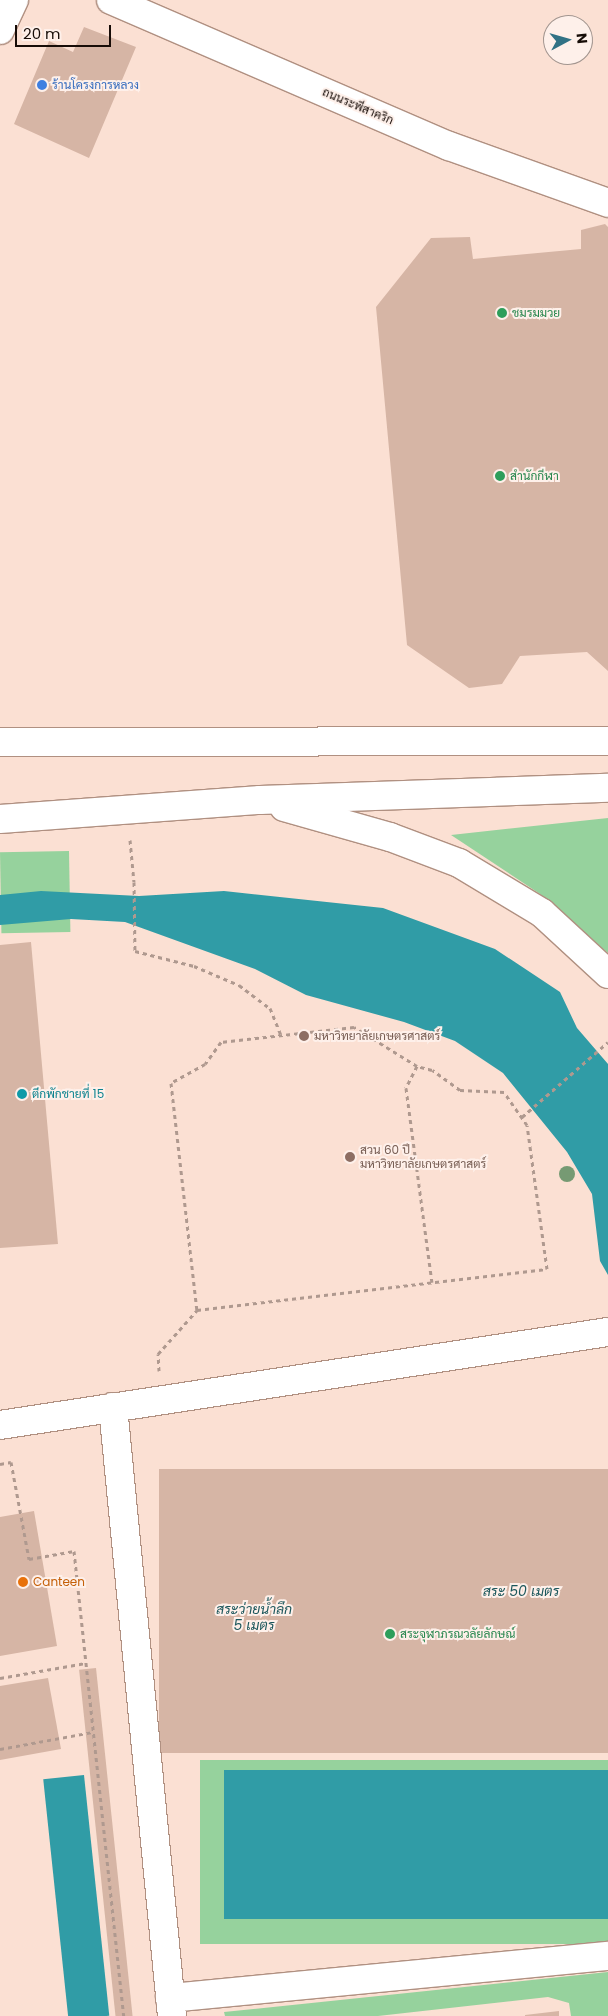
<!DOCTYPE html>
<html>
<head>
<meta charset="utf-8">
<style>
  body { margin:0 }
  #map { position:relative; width:608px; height:2016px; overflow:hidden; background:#fbe0d3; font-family:Poppins,Sarabun,sans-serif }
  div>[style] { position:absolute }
  .green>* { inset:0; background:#96d29d; transform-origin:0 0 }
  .water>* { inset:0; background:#309ca6; transform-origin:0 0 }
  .building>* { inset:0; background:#d6b5a5; transform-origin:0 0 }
  .path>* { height:3px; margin-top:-1.5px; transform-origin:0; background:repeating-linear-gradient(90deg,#af998f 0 4px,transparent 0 8px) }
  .roads { filter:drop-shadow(1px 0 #b09081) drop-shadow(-1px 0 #b09081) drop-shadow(0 1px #b09081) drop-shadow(0 -1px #b09081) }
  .minor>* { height:28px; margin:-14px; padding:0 14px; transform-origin:14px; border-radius:14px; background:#fff }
  .trees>* { width:16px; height:16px; margin:-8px; border-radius:50%; background:#769a73 }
  .dots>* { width:14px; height:14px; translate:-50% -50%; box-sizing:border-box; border:2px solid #fef0ea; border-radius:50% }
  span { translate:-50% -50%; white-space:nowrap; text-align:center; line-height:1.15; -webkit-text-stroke:4px #fef0ea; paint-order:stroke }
  .shop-label { font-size:12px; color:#366cbe }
  .left { translate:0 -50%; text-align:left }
  .street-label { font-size:12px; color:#170c07 }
  .leisure-label { font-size:12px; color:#27864d }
  .education-label { font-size:12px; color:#785e54 }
  .culture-label { font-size:12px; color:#0d838f }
  .food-label { font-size:12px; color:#c56008 }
  .water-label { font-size:14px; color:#1c575c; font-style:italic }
  .north { position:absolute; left:543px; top:15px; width:50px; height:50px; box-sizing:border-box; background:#fef0ea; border:1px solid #a2958f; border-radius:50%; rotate:84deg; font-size:14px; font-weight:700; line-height:20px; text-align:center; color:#170c07 }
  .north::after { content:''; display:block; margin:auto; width:18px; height:22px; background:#317285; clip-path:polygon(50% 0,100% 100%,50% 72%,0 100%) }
  .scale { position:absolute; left:15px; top:25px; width:96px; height:22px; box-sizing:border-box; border:2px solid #170c07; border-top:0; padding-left:6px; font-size:15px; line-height:18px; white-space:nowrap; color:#170c07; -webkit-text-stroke:4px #fef0ea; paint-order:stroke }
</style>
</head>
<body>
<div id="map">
  <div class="green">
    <div style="clip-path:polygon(608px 818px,608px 953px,540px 894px,451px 835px)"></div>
    <div style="left:69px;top:851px;width:81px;height:69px;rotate:89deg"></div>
    <div style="left:608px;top:1760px;width:184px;height:408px;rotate:90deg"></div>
    <div style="clip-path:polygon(608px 1972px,608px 2016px,571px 2016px,569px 2003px,548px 1997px,378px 2016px,225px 2016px,224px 2012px)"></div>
  </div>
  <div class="water">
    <div style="clip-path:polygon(41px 891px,139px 896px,224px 891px,383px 908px,495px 949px,560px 992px,577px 1028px,608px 1064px,608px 1275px,600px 1261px,592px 1194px,567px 1152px,503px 1073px,455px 1041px,404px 1022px,306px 995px,255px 969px,125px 922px,71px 919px,0 925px,0 895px)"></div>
    <div style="left:608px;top:1770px;width:149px;height:384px;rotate:90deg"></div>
    <div style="left:84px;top:1775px;width:242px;height:41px;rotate:84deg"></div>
  </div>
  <div class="building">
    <div style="clip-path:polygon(84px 27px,136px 47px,89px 158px,14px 124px,49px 41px,73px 52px)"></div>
    <div style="clip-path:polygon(605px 224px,608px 227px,608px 671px,587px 652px,520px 656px,502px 684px,469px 688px,407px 645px,376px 307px,431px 238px,470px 237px,473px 259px,581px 249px,581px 230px)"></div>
    <div style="clip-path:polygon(31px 942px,58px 1244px,0 1248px,0 945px)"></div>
    <div style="left:608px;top:1469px;width:284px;height:449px;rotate:90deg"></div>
    <div style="clip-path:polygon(34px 1511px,57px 1646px,0 1656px,0 1517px)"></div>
    <div style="left:96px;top:1668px;width:350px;height:17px;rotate:84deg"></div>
    <div style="clip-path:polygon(48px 1678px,61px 1749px,0 1760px,0 1686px)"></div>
    <div style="clip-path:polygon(559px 2011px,559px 2016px,525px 2016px,525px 2015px)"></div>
  </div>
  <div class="path">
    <div style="left:130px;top:840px;width:42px;rotate:84.6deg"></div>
    <div style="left:134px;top:882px;width:69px;rotate:89.2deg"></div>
    <div style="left:135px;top:951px;width:61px;rotate:14.3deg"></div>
    <div style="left:194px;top:966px;width:49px;rotate:22.9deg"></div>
    <div style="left:239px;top:985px;width:39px;rotate:37deg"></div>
    <div style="left:270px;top:1008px;width:29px;rotate:68deg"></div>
    <div style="left:417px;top:1066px;width:25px;rotate:117deg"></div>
    <div style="left:406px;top:1088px;width:196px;rotate:82.4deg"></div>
    <div style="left:522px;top:1117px;width:114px;rotate:-41.1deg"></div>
    <div style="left:159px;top:1371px;width:17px;rotate:-93deg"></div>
    <div style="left:158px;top:1354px;width:59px;rotate:-48.4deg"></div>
    <div style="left:197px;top:1310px;width:352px;rotate:-6.7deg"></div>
    <div style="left:547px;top:1269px;width:145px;rotate:-97.9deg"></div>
    <div style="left:527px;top:1125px;width:40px;rotate:-124.9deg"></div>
    <div style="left:504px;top:1092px;width:44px;rotate:-177.4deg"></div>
    <div style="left:460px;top:1090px;width:34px;rotate:-144deg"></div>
    <div style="left:432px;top:1070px;width:16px;rotate:-165deg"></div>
    <div style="left:417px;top:1066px;width:74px;rotate:-148.2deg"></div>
    <div style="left:354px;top:1027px;width:134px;rotate:173.6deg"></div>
    <div style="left:221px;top:1042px;width:27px;rotate:126deg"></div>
    <div style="left:205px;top:1064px;width:39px;rotate:151deg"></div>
    <div style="left:171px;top:1083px;width:228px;rotate:83.5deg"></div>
    <div style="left:0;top:1464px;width:11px;rotate:-10deg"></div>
    <div style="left:11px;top:1462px;width:99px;rotate:79.5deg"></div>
    <div style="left:29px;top:1559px;width:46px;rotate:-10.1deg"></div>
    <div style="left:74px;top:1551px;width:468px;rotate:83.9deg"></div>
    <div style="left:0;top:1678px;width:87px;rotate:-9.9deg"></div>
    <div style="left:0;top:1749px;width:95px;rotate:-10.4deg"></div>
  </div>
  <div class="roads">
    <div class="minor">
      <div style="left:111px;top:0;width:368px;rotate:23.4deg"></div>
      <div style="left:449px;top:146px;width:169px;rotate:19.7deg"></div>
      <div style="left:0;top:30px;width:33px;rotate:-65deg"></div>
      <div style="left:0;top:742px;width:608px;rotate:-0.09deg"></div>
      <div style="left:284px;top:807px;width:110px;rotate:15.8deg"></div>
      <div style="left:390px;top:837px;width:74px;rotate:20.6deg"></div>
      <div style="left:459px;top:863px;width:97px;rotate:31.1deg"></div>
      <div style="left:542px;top:913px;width:90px;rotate:42.7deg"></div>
      <div style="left:0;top:819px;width:261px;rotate:-4.2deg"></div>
      <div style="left:260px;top:800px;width:348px;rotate:-2deg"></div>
      <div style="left:113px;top:1407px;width:612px;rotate:84.47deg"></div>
      <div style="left:0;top:1425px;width:615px;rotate:-8.7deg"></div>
      <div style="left:170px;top:1998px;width:440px;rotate:-5.5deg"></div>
    </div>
  </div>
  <div class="trees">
    <div style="left:567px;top:1174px"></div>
  </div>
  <div class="dots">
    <div style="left:42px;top:85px;background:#3f7fe0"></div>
    <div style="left:502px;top:313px;background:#2e9e5b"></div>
    <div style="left:500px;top:476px;background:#2e9e5b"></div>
    <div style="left:304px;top:1036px;background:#8d6e63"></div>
    <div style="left:22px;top:1094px;background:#0f9aa8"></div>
    <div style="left:350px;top:1157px;background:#8d6e63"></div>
    <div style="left:23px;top:1582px;background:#e8710a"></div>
    <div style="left:390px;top:1634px;background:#2e9e5b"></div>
  </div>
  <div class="shop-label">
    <span class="left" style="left:52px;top:85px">ร้านโครงการหลวง</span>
  </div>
  <div class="street-label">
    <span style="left:358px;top:106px;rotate:23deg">ถนนระพีสาคริก</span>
  </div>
  <div class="leisure-label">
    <span class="left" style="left:512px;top:313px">ชมรมมวย</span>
    <span class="left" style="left:510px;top:476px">สำนักกีฬา</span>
    <span class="left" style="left:400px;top:1634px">สระจุฬาภรณวลัยลักษณ์</span>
  </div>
  <div class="education-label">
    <span class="left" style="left:314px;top:1036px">มหาวิทยาลัยเกษตรศาสตร์</span>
    <span class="left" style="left:360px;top:1157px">สวน 60 ปี<br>มหาวิทยาลัยเกษตรศาสตร์</span>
  </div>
  <div class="culture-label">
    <span class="left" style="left:32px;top:1094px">ตึกพักชายที่ 15</span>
  </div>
  <div class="food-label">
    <span class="left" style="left:33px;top:1582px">Canteen</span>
  </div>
  <div class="water-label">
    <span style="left:521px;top:1591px">สระ 50 เมตร</span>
    <span style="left:254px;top:1617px">สระว่ายน้ำลึก<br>5 เมตร</span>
  </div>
  <div class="north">N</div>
  <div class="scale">20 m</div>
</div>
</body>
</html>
